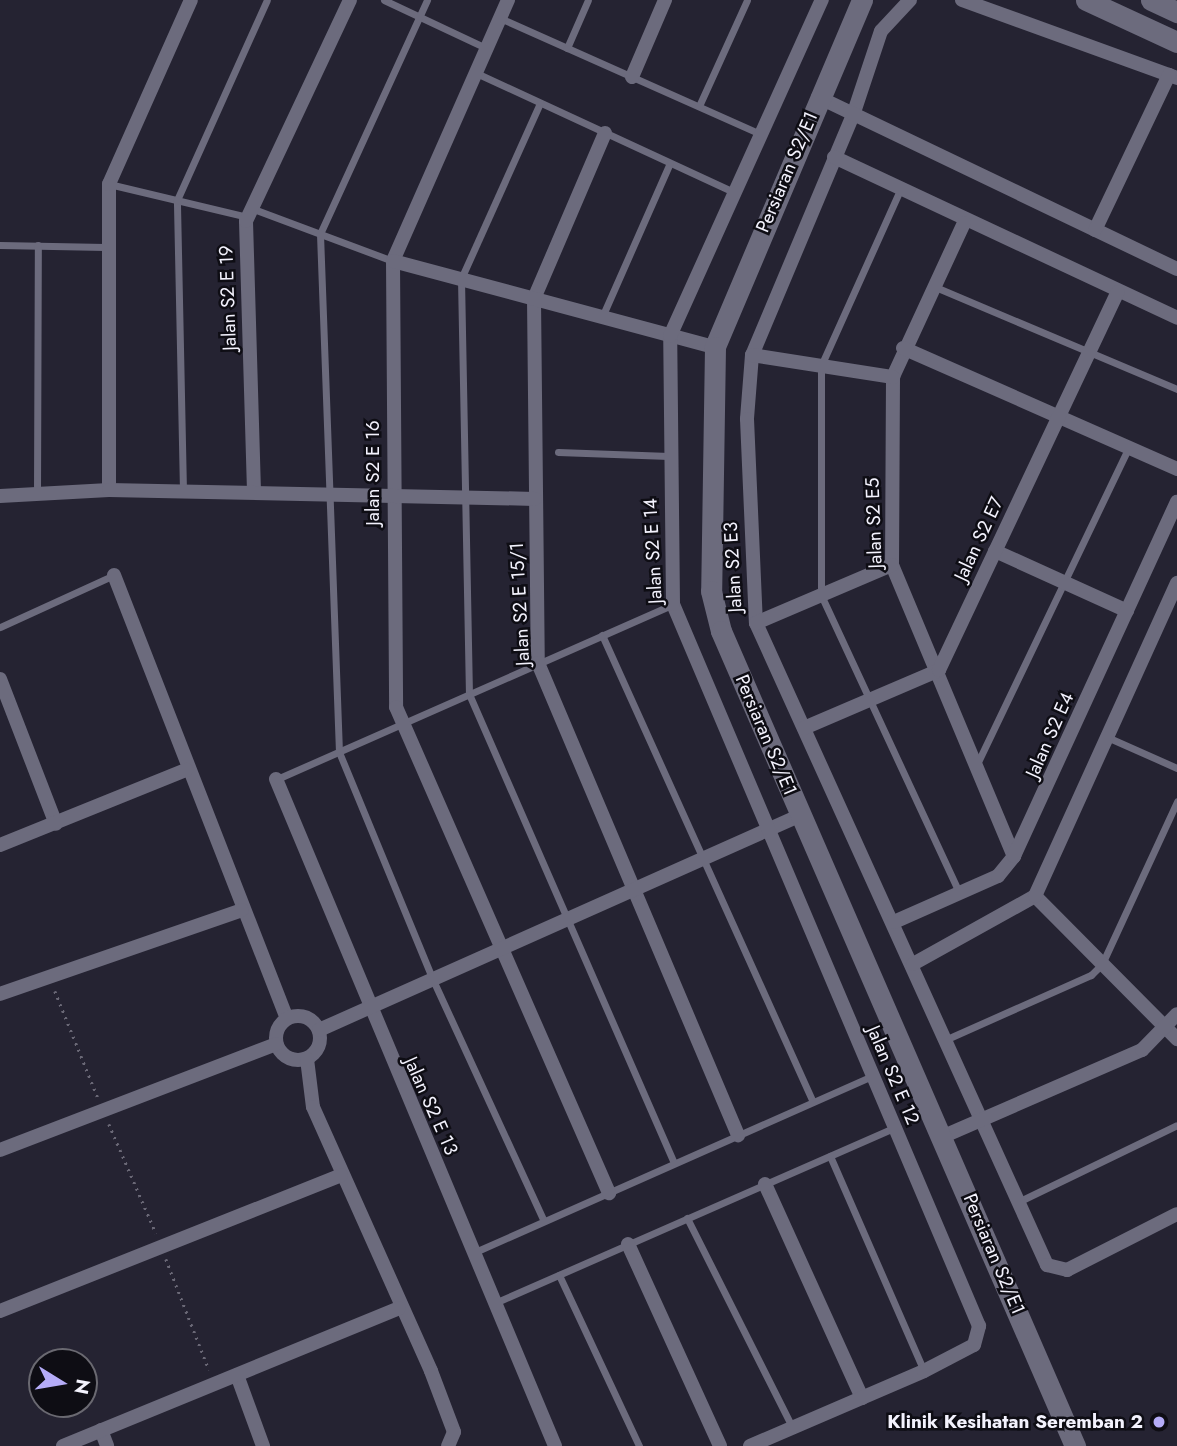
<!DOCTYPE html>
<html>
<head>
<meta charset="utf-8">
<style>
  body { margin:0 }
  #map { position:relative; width:1177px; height:1446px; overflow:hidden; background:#252332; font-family:Jost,sans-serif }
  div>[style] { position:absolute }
  .path>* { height:2.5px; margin-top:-1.25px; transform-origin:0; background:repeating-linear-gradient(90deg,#6a6876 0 2px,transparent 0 7px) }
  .lane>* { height:7px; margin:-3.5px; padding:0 3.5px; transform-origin:3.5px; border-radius:3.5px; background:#6c6b7d }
  .street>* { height:14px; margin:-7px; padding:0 7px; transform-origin:7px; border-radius:7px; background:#6c6b7d }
  .street>.ring { margin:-7px; padding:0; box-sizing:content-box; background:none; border:14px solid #6c6b7d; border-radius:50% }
  .secondary>* { height:21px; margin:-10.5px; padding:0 10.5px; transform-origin:10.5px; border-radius:10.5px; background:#6c6b7d }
  .dots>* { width:19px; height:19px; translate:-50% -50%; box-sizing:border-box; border:4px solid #0e0d14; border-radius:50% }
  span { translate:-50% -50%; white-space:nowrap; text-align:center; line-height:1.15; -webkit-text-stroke:5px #0e0d14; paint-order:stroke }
  .street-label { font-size:19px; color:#f3f2fd }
  .poi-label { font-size:19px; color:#f3f2fd; font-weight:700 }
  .right { translate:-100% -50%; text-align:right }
  .north { position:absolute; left:28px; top:1348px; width:70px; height:70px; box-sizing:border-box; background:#0e0d14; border:2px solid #6a6971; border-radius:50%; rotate:101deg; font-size:19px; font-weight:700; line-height:28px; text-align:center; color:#f3f2fd }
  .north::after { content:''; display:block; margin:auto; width:24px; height:32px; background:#b5acf8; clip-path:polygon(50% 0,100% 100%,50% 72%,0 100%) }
</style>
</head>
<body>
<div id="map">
  <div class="path">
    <div style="left:55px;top:991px;width:115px;rotate:68.1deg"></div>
    <div style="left:109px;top:1124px;width:119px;rotate:66.7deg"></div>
    <div style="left:166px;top:1259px;width:119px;rotate:68.8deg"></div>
  </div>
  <div class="lane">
    <div style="left:384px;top:0;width:113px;rotate:25.2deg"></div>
    <div style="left:427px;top:0;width:257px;rotate:114.6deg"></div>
    <div style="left:320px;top:234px;width:518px;rotate:87.9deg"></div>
    <div style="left:339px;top:752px;width:247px;rotate:67.6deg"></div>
    <div style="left:433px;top:980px;width:265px;rotate:65.3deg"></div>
    <div style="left:500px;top:18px;width:286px;rotate:24deg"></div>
    <div style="left:567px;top:48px;width:52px;rotate:-66.4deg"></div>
    <div style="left:474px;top:72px;width:286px;rotate:24.8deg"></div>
    <div style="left:540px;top:103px;width:193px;rotate:114.2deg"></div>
    <div style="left:461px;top:279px;width:415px;rotate:88.9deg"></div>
    <div style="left:469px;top:694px;width:512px;rotate:66.39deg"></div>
    <div style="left:699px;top:106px;width:116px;rotate:-65.6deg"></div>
    <div style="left:109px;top:184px;width:142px;rotate:13.4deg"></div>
    <div style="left:900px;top:190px;width:193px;rotate:114.2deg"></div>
    <div style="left:821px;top:366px;width:229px;rotate:90deg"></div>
    <div style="left:821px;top:595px;width:330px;rotate:65.1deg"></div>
    <div style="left:251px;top:208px;width:152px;rotate:20.5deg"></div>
    <div style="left:0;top:245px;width:105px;rotate:1.1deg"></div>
    <div style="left:933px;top:286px;width:265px;rotate:22.9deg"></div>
    <div style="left:602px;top:317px;width:168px;rotate:-66.2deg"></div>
    <div style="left:558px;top:452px;width:111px;rotate:2.1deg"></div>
    <div style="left:183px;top:491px;width:291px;rotate:-91.2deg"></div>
    <div style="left:177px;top:200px;width:219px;rotate:-65.8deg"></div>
    <div style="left:37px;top:493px;width:248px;rotate:-89.8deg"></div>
    <div style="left:0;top:627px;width:125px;rotate:-24.5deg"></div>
    <div style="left:602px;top:635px;width:512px;rotate:65.69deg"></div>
    <div style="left:1107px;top:737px;width:77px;rotate:23.9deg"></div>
    <div style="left:977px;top:764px;width:349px;rotate:-64.4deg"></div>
    <div style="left:277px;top:779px;width:433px;rotate:-23.8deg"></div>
    <div style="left:947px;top:1039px;width:158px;rotate:-24deg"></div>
    <div style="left:1091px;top:975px;width:16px;rotate:-45deg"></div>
    <div style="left:1102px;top:964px;width:179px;rotate:-65.2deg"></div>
    <div style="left:830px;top:1156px;width:235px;rotate:66.4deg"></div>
    <div style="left:1020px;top:1201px;width:174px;rotate:-25.8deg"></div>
    <div style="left:687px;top:1218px;width:234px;rotate:63.3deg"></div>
    <div style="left:475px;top:1252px;width:434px;rotate:-23.9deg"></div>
    <div style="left:559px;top:1275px;width:189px;rotate:64.9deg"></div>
    <div style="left:497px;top:1302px;width:433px;rotate:-23.7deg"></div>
  </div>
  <div class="street">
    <div style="left:508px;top:0;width:285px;rotate:113.8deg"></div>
    <div style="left:393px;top:261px;width:446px;rotate:89.6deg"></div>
    <div style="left:396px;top:707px;width:531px;rotate:66.33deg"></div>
    <div style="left:910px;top:0;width:42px;rotate:133.1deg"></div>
    <div style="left:881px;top:31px;width:89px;rotate:108.4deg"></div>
    <div style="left:853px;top:115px;width:260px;rotate:112.8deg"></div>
    <div style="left:752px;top:355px;width:64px;rotate:94.5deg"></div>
    <div style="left:747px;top:419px;width:204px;rotate:87.5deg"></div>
    <div style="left:756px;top:623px;width:705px;rotate:65.62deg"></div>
    <div style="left:1047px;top:1265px;width:21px;rotate:14deg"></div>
    <div style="left:1067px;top:1270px;width:123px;rotate:-27deg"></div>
    <div style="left:962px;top:0;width:229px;rotate:19.9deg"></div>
    <div style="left:632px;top:77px;width:84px;rotate:-66.8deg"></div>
    <div style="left:818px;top:97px;width:398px;rotate:25.6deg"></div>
    <div style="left:605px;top:133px;width:181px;rotate:113.2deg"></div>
    <div style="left:534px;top:299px;width:364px;rotate:89.4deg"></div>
    <div style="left:538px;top:663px;width:513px;rotate:67.04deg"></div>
    <div style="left:834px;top:157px;width:379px;rotate:25.1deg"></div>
    <div style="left:964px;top:223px;width:170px;rotate:114.8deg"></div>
    <div style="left:893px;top:377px;width:188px;rotate:90.3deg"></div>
    <div style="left:892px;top:565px;width:316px;rotate:67.3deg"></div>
    <div style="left:1095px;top:230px;width:172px;rotate:-64.5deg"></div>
    <div style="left:393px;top:261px;width:333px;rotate:15deg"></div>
    <div style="left:903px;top:348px;width:300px;rotate:23.8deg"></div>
    <div style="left:752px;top:355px;width:143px;rotate:8.9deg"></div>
    <div style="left:109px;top:490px;width:306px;rotate:-90deg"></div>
    <div style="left:109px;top:184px;width:201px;rotate:-66deg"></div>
    <div style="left:254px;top:491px;width:270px;rotate:-91.7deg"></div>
    <div style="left:246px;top:221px;width:244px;rotate:-64.8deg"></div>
    <div style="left:0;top:496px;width:109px;rotate:-3.2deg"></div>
    <div style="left:109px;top:490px;width:426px;rotate:1.2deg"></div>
    <div style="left:995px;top:551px;width:145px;rotate:24.4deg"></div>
    <div style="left:114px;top:575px;width:476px;rotate:68.7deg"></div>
    <div style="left:756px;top:623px;width:148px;rotate:-23.1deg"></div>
    <div style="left:0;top:679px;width:155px;rotate:68.9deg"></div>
    <div style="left:804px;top:728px;width:147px;rotate:-23.2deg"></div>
    <div style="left:939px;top:670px;width:418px;rotate:-64.7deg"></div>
    <div style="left:276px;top:779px;width:723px;rotate:67.3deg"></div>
    <div style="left:0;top:845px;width:201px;rotate:-22deg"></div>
    <div style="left:1035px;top:896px;width:202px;rotate:45.2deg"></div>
    <div style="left:894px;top:922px;width:114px;rotate:-23.9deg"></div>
    <div style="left:998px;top:876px;width:26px;rotate:-51deg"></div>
    <div style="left:1014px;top:856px;width:390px;rotate:-65.3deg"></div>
    <div style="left:913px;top:964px;width:140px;rotate:-29.1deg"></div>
    <div style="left:1035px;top:896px;width:344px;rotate:-65.6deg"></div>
    <div style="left:0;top:994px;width:256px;rotate:-19.1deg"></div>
    <div class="ring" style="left:276px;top:1016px;width:30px;height:30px"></div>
    <div style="left:319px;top:1030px;width:528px;rotate:-24.04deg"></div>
    <div style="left:307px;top:1059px;width:48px;rotate:82.9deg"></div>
    <div style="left:313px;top:1107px;width:289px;rotate:65.9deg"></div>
    <div style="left:431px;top:1371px;width:65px;rotate:69.3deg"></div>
    <div style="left:454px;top:1432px;width:15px;rotate:113deg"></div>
    <div style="left:944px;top:1136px;width:216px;rotate:-23.5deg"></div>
    <div style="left:1142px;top:1050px;width:50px;rotate:-45.8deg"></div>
    <div style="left:0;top:1150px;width:296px;rotate:-21deg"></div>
    <div style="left:765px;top:1184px;width:235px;rotate:65.6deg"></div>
    <div style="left:628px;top:1244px;width:222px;rotate:65.5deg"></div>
    <div style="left:0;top:1311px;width:367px;rotate:-21.7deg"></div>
    <div style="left:237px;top:1375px;width:76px;rotate:69.9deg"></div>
    <div style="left:101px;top:1430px;width:17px;rotate:69deg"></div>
    <div style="left:63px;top:1446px;width:363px;rotate:-22.3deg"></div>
    <div style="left:750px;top:1446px;width:189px;rotate:-23.3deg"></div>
    <div style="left:924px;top:1371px;width:56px;rotate:-27.5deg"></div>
    <div style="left:974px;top:1345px;width:20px;rotate:-75deg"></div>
    <div style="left:979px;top:1326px;width:784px;rotate:-112.97deg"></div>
    <div style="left:673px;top:604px;width:268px;rotate:-90.6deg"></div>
    <div style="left:670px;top:336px;width:369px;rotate:-65.7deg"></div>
  </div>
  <div class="secondary">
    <div style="left:862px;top:0;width:377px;rotate:113deg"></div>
    <div style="left:715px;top:347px;width:244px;rotate:90.9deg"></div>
    <div style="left:711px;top:591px;width:41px;rotate:76deg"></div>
    <div style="left:721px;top:631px;width:889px;rotate:66.52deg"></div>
    <div style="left:1086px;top:0;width:100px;rotate:24.8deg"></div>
    <div style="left:1151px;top:0;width:29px;rotate:25deg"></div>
  </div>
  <div class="dots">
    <div style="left:1159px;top:1422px;background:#b5acf8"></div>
  </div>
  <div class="street-label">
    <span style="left:787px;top:172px;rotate:-67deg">Persiaran S2/E1</span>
    <span style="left:228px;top:298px;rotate:-92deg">Jalan S2 E 19</span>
    <span style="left:373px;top:473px;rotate:-90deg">Jalan S2 E 16</span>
    <span style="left:874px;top:523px;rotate:-92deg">Jalan S2 E5</span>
    <span style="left:979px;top:539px;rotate:-65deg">Jalan S2 E7</span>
    <span style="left:653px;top:551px;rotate:-93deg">Jalan S2 E 14</span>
    <span style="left:733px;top:567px;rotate:-93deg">Jalan S2 E3</span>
    <span style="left:520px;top:604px;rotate:-93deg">Jalan S2 E 15/1</span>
    <span style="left:766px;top:735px;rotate:67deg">Persiaran S2/E1</span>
    <span style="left:1050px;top:735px;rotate:-66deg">Jalan S2 E4</span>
    <span style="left:893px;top:1075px;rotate:67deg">Jalan S2 E 12</span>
    <span style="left:431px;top:1106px;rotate:66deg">Jalan S2 E 13</span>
    <span style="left:994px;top:1254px;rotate:67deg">Persiaran S2/E1</span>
  </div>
  <div class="poi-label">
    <span class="right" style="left:1143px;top:1422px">Klinik Kesihatan Seremban 2</span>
  </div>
  <div class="north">N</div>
</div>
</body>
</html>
